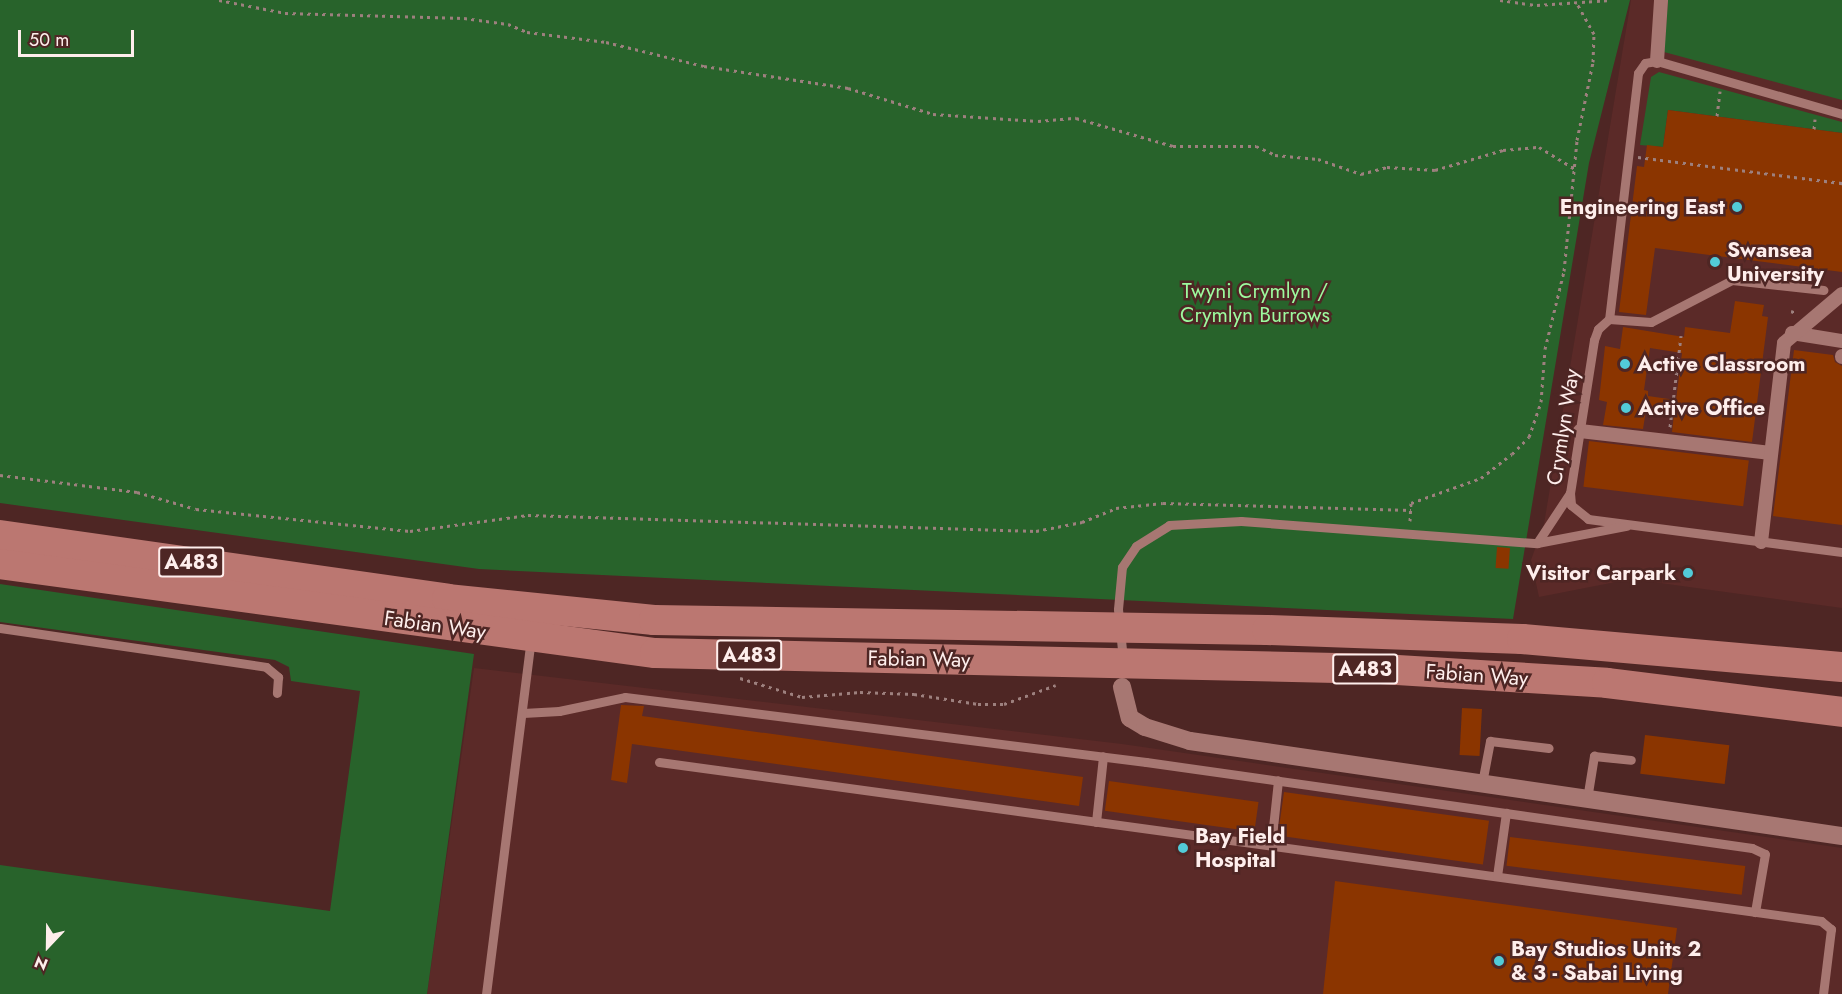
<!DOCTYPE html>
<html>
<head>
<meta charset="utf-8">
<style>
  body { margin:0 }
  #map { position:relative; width:1842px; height:994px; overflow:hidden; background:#4e2624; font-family:Jost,sans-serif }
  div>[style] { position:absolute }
  .built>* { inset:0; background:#5b2a28 }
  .green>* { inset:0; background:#28632b }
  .building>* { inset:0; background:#8b3500; transform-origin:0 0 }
  .path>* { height:3px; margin-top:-1.5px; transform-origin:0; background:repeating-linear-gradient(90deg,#9d807e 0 3px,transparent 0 7.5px) }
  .service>* { height:9px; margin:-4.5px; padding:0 4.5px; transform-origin:4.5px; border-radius:4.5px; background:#a77772 }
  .pedestrian>* { height:14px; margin:-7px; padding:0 7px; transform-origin:7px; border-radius:7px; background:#a77772 }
  .minor>* { height:18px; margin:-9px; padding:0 9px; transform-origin:9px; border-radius:9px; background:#a77772 }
  .trunk>* { height:30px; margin:-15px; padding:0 15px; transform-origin:15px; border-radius:15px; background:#bb7771 }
  .dots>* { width:16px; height:16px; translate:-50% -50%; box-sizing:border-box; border:3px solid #4e2624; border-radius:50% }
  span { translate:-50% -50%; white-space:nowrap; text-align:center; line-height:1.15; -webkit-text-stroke:5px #4e2624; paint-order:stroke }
  .shield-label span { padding:2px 4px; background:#4e2624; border:2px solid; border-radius:4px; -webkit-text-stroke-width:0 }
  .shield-label { font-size:20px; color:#feeeec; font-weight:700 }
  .poi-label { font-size:21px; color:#feeeec; font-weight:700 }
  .right { translate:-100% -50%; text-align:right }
  .left { translate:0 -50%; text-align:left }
  .park-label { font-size:21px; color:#9cfa9e }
  .street-label { font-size:21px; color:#feeeec }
  .north { position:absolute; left:18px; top:916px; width:60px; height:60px; -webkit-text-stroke:4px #4e2624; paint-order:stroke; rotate:202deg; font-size:16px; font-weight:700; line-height:24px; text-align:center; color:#feeeec }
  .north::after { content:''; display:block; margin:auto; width:21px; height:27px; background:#feeeec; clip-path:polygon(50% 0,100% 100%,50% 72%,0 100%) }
  .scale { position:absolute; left:18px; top:30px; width:116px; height:27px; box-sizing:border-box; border:3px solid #feeeec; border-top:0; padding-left:8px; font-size:18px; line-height:21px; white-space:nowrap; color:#feeeec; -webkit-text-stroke:4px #4e2624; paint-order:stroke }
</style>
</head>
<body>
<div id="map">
  <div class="built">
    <div style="clip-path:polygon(1631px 0,1842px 0,1842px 608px,1631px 579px,1539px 597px,1531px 560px,1544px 524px)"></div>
    <div style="clip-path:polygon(474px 668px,1122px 744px,1842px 848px,1842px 994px,427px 994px)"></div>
  </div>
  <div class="green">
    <div style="clip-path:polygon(0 0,1630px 0,1589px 163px,1513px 619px,479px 569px,0 503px)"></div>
    <div style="clip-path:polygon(1668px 0,1842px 0,1842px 100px,1664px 52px)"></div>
    <div style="clip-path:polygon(1659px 72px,1842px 122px,1842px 133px,1668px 110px,1663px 147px,1640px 145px,1651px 77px)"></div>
    <div style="clip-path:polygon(0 584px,474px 654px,427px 994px,0 994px,0 865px,330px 911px,360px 691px,291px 681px,289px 667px,275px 660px,0 622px)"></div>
  </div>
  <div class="building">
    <div style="clip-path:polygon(1668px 110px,1842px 133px,1842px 272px,1655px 248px,1646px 315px,1619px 312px,1637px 166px,1644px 167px,1647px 145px,1663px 147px)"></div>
    <div style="clip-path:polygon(evenodd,1735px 301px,1764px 305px,1762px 316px,1768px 317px,1752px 442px,1672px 432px,1674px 414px,1646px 410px,1643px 429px,1603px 425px,1607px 402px,1599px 400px,1605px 346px,1620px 349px,1623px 327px,1684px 337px,1685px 327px,1730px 333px,1735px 301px,1650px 348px,1682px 353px,1676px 400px,1648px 396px,1648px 391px,1644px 390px,1650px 348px)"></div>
    <div style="clip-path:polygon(1794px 350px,1833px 355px,1835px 362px,1842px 366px,1842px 525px,1773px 516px)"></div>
    <div style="left:1589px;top:441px;width:161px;height:46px;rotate:7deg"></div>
    <div style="left:1497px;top:547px;width:13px;height:21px;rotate:4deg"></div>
    <div style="clip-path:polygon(621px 705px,644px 706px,642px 716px,1083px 777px,1079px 806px,632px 744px,627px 783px,611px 780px)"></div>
    <div style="left:1462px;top:708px;width:20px;height:47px;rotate:3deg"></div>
    <div style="left:1645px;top:735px;width:85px;height:39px;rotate:7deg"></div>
    <div style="left:1109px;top:781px;width:151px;height:30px;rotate:8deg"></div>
    <div style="left:1284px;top:792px;width:207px;height:44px;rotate:8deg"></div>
    <div style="left:1510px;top:837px;width:237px;height:29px;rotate:7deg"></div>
    <div style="clip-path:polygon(1335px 881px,1677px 928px,1668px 994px,1323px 994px)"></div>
  </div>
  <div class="path">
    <div style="left:219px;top:0;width:67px;rotate:11.1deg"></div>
    <div style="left:285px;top:13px;width:179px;rotate:1.6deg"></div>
    <div style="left:464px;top:18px;width:44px;rotate:7.8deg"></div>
    <div style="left:508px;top:24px;width:21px;rotate:23deg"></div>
    <div style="left:527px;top:32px;width:80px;rotate:7.2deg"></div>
    <div style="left:606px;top:42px;width:101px;rotate:13.8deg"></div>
    <div style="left:704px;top:66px;width:146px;rotate:8.7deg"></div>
    <div style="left:848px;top:88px;width:89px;rotate:17deg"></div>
    <div style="left:933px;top:114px;width:105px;rotate:3.8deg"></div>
    <div style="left:1038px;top:121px;width:38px;rotate:-5deg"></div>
    <div style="left:1076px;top:118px;width:101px;rotate:16.1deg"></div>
    <div style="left:1173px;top:146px;width:83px"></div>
    <div style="left:1256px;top:146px;width:21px;rotate:25deg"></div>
    <div style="left:1275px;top:155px;width:43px;rotate:5.3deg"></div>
    <div style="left:1318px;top:159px;width:46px;rotate:19.2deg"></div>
    <div style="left:1361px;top:174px;width:27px;rotate:-15deg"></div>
    <div style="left:1387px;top:167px;width:48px;rotate:3.6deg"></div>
    <div style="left:1435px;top:170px;width:71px;rotate:-16.4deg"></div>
    <div style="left:1503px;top:150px;width:36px;rotate:-5deg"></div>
    <div style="left:1539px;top:147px;width:42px;rotate:31.4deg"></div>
    <div style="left:1500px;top:0;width:37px;rotate:8deg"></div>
    <div style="left:1537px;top:5px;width:74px;rotate:-3.9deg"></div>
    <div style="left:1717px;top:116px;width:25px;rotate:-83deg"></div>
    <div style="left:1814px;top:129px;width:10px;rotate:-84deg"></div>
    <div style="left:1638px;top:157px;width:206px;rotate:7.3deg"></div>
    <div style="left:1791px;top:311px;width:5px;rotate:22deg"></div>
    <div style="left:1670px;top:427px;width:92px;rotate:-83.1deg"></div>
    <div style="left:0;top:475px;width:138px;rotate:7.1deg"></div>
    <div style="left:137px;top:492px;width:61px;rotate:16.1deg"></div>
    <div style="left:196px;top:509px;width:215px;rotate:5.9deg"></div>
    <div style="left:410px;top:531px;width:119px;rotate:-7.7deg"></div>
    <div style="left:528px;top:515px;width:508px;rotate:1.8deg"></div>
    <div style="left:1036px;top:531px;width:47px;rotate:-11.1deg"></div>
    <div style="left:1082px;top:522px;width:37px;rotate:-22deg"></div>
    <div style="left:1116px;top:508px;width:47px;rotate:-6.1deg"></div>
    <div style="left:1163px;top:503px;width:248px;rotate:1.6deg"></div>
    <div style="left:1410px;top:521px;width:18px;rotate:-87deg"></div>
    <div style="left:1411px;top:503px;width:74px;rotate:-19.7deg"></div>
    <div style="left:1481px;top:478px;width:39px;rotate:-38deg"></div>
    <div style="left:1512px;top:454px;width:24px;rotate:-45deg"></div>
    <div style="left:1529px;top:437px;width:37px;rotate:-71deg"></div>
    <div style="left:1541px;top:402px;width:53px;rotate:-85.7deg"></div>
    <div style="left:1545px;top:349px;width:80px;rotate:-76.3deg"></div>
    <div style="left:1564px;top:271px;width:132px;rotate:-84.3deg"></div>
    <div style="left:1577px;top:140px;width:80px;rotate:-78.4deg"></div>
    <div style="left:1593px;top:62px;width:28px;rotate:-88deg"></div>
    <div style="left:1594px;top:34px;width:35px;rotate:-119deg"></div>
    <div style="left:740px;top:678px;width:65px;rotate:17deg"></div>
    <div style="left:802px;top:697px;width:58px;rotate:-4.9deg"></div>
    <div style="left:860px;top:692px;width:54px;rotate:2.1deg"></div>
    <div style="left:914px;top:694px;width:65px;rotate:8.9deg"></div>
    <div style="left:978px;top:704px;width:26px"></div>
    <div style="left:1004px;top:704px;width:55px;rotate:-20.1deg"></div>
  </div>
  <div class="service">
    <div style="left:1842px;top:114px;width:192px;rotate:-164deg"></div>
    <div style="left:1657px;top:61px;width:12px;rotate:171deg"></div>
    <div style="left:1645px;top:63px;width:12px;rotate:125deg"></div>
    <div style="left:1638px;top:73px;width:248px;rotate:96.7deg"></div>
    <div style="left:1609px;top:319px;width:15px;rotate:138deg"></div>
    <div style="left:1598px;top:329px;width:12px;rotate:110deg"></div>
    <div style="left:1594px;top:340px;width:155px;rotate:98.9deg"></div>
    <div style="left:1570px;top:493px;width:12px;rotate:85deg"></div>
    <div style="left:1571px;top:505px;width:22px;rotate:39deg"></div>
    <div style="left:1588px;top:519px;width:256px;rotate:7.4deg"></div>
    <div style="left:1609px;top:319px;width:42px;rotate:4.1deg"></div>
    <div style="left:1651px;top:322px;width:91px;rotate:-27.4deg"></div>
    <div style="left:1732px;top:280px;width:92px;rotate:6.3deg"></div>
    <div style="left:1537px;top:543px;width:91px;rotate:-10.8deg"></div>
    <div style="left:0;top:628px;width:269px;rotate:8.3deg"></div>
    <div style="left:266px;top:667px;width:16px;rotate:40deg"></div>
    <div style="left:278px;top:677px;width:16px;rotate:94deg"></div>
    <div style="left:1123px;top:660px;width:51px;rotate:-95.6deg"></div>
    <div style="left:1118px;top:609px;width:42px;rotate:-84.6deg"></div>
    <div style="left:1122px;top:567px;width:25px;rotate:-56deg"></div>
    <div style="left:1136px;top:546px;width:39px;rotate:-32deg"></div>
    <div style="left:1169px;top:525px;width:72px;rotate:-3.2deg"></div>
    <div style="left:1241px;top:521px;width:297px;rotate:4.3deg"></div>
    <div style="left:1537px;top:543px;width:60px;rotate:-56.6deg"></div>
    <div style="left:523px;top:713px;width:36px;rotate:-3deg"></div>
    <div style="left:559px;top:711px;width:67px;rotate:-12deg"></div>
    <div style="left:625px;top:697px;width:525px;rotate:7.11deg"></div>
    <div style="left:1146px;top:762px;width:612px;rotate:8.08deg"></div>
    <div style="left:1752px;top:848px;width:14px;rotate:25deg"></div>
    <div style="left:1765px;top:854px;width:59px;rotate:99.8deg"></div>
    <div style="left:659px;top:762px;width:1173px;rotate:7.79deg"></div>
    <div style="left:1821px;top:921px;width:13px;rotate:39deg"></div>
    <div style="left:1831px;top:929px;width:65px;rotate:97deg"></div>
    <div style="left:1482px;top:783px;width:43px;rotate:-79.2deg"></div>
    <div style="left:1490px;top:741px;width:59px;rotate:6.8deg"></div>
    <div style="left:1587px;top:799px;width:44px;rotate:-80.8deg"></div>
    <div style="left:1594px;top:756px;width:37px;rotate:6deg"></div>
    <div style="left:1096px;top:822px;width:66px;rotate:-83.9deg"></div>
    <div style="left:1271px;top:846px;width:66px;rotate:-83.9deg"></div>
    <div style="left:1497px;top:876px;width:64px;rotate:-81.9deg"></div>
    <div style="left:486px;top:994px;width:357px;rotate:-82.8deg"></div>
  </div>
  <div class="pedestrian">
    <div style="left:1657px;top:61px;width:61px;rotate:-86.2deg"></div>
    <div style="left:1792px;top:333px;width:51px;rotate:9.1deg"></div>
    <div style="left:1842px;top:357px;width:1px;rotate:-90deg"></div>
    <div style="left:1580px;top:431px;width:192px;rotate:6.6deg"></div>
    <div style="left:1761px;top:542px;width:200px;rotate:-83.4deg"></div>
    <div style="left:1784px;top:343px;width:76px;rotate:-40.2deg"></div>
  </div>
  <div class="minor">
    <div style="left:1122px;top:687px;width:32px;rotate:76deg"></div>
    <div style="left:1130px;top:718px;width:17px;rotate:31deg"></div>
    <div style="left:1145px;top:727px;width:47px;rotate:17.3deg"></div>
    <div style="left:1190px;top:741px;width:659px;rotate:8.29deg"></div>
  </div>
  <div class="trunk">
    <div style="left:0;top:535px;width:452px;rotate:8.1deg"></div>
    <div style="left:447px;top:599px;width:208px;rotate:5.8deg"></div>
    <div style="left:654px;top:620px;width:613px;rotate:0.93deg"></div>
    <div style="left:1267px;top:630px;width:255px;rotate:2deg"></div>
    <div style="left:1522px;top:639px;width:321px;rotate:5deg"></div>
    <div style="left:0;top:564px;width:661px;rotate:7.74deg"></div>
    <div style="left:655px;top:653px;width:726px;rotate:1.26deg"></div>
    <div style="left:1381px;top:669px;width:226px;rotate:3.5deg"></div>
    <div style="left:1607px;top:683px;width:237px;rotate:7deg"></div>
  </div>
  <div class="dots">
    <div style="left:1737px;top:207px;background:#52cbd8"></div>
    <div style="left:1715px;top:262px;background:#52cbd8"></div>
    <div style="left:1625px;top:364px;background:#52cbd8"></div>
    <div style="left:1626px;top:408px;background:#52cbd8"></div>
    <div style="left:1688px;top:573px;background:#52cbd8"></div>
    <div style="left:1183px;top:848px;background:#52cbd8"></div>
    <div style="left:1499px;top:961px;background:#52cbd8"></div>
  </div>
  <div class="shield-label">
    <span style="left:191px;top:562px">A483</span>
    <span style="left:749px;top:655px">A483</span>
    <span style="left:1365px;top:669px">A483</span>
  </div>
  <div class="poi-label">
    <span class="right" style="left:1725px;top:207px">Engineering East</span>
    <span class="left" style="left:1727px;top:262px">Swansea<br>University</span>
    <span class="left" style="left:1637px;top:364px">Active Classroom</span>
    <span class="left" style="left:1638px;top:408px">Active Office</span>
    <span class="right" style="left:1676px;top:573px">Visitor Carpark</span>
    <span class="left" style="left:1195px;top:848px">Bay Field<br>Hospital</span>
    <span class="left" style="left:1511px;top:961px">Bay Studios Units 2<br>&amp; 3 - Sabai Living</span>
  </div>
  <div class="park-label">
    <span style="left:1255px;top:303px">Twyni Crymlyn /<br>Crymlyn Burrows</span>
  </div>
  <div class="street-label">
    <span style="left:1563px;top:427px;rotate:-81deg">Crymlyn Way</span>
    <span style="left:435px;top:625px;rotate:8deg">Fabian Way</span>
    <span style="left:919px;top:659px;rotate:1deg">Fabian Way</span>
    <span style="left:1477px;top:675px;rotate:4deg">Fabian Way</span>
  </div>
  <div class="north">N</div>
  <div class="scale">50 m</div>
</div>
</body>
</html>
